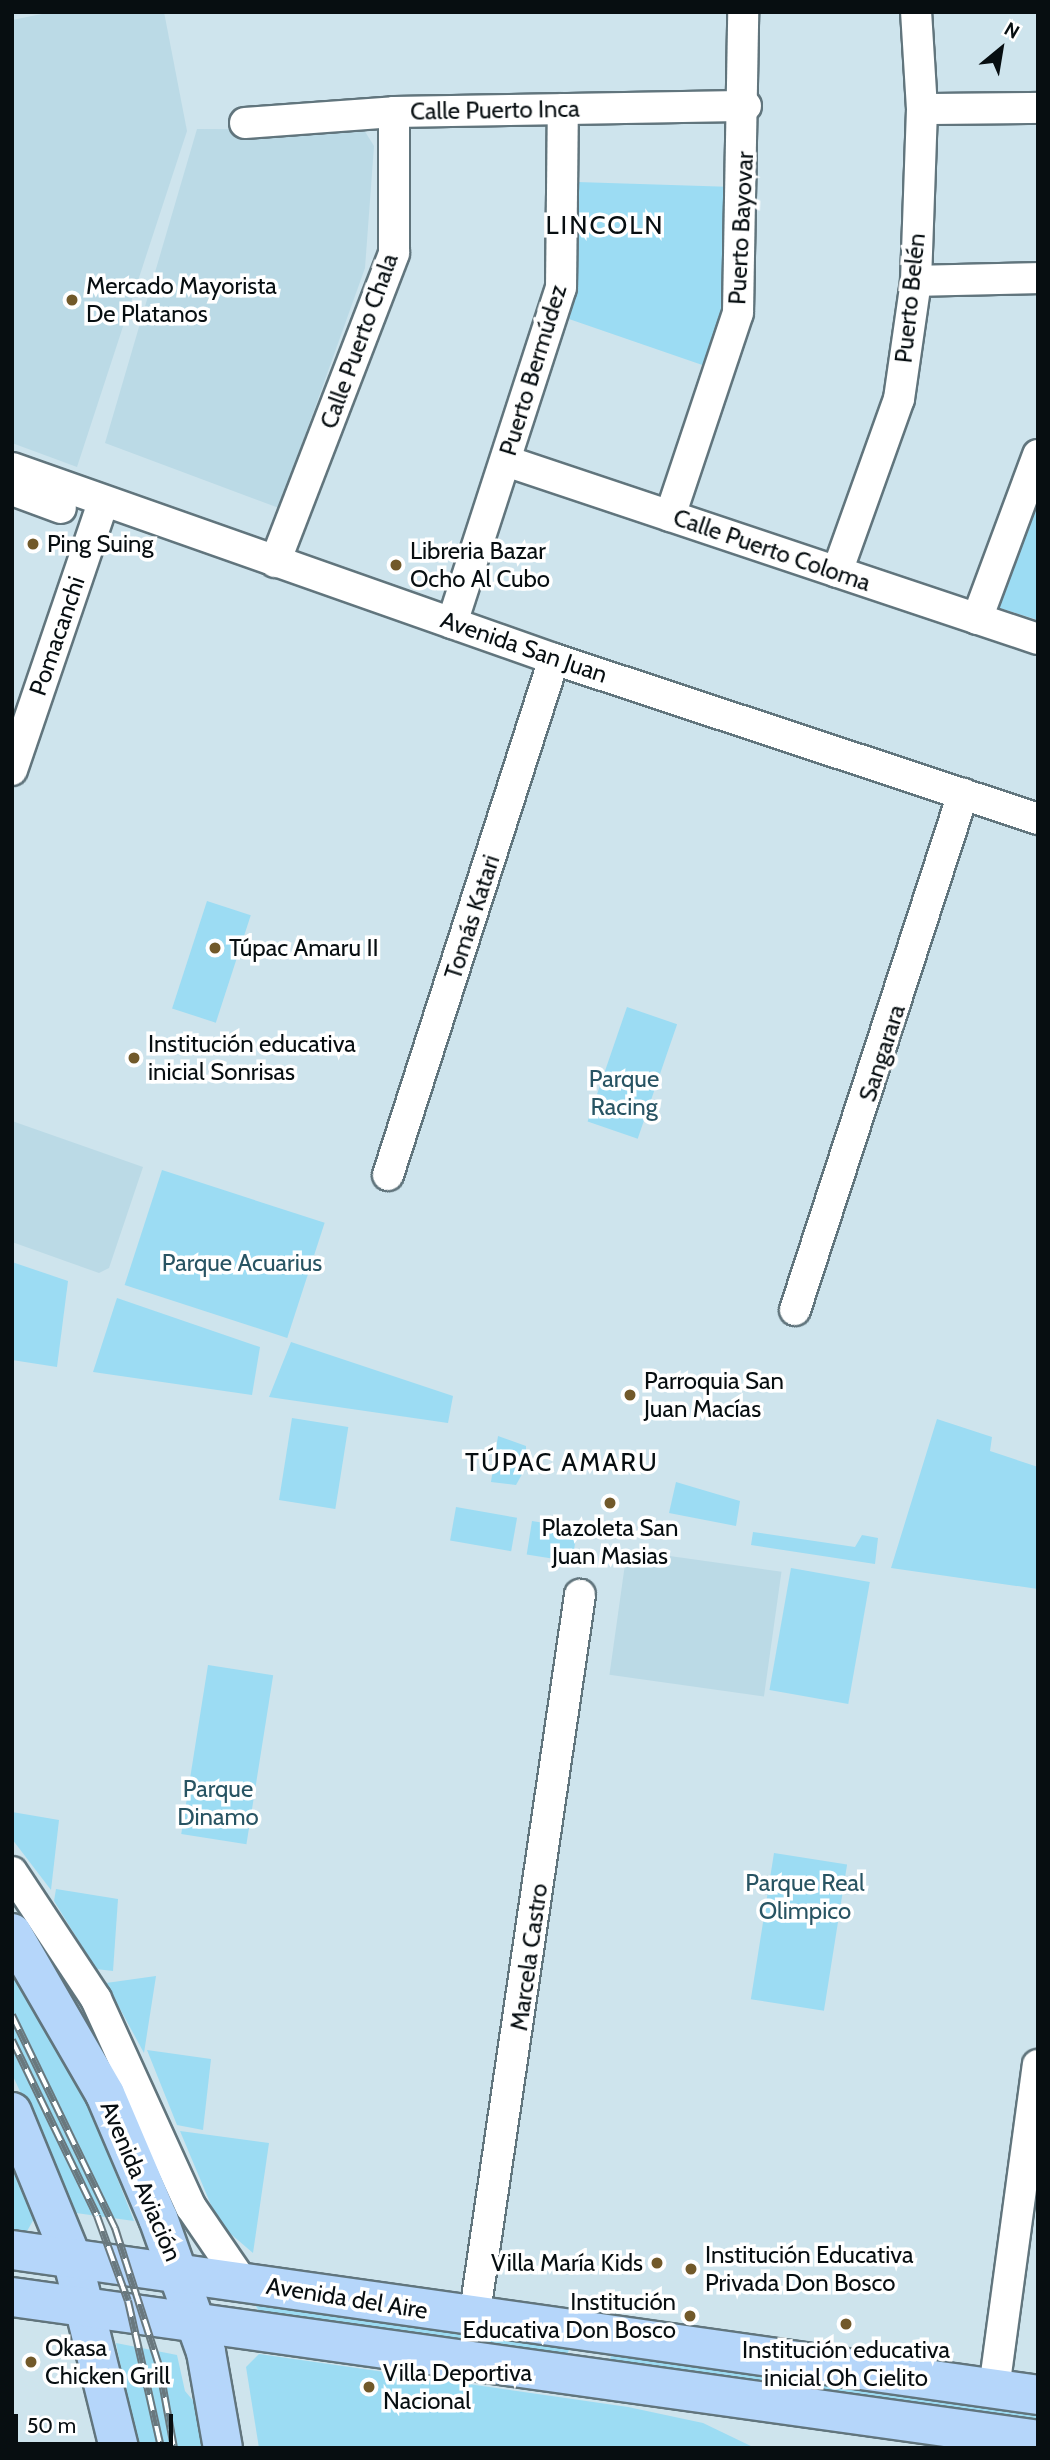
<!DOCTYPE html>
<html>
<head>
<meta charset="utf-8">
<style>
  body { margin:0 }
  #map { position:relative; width:1050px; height:2460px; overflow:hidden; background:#cee4ed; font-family:Cabin,sans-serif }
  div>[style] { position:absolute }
  .built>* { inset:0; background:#bbdae6; transform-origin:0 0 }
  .green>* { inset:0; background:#9cdcf3; transform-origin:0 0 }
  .roads { filter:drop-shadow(2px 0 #61757d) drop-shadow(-2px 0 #61757d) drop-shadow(0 2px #61757d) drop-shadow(0 -2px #61757d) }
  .minor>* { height:30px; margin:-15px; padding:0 15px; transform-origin:15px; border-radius:15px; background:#fff }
  .major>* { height:38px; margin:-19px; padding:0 19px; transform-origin:19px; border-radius:19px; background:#b5d6fa }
  .rail>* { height:8px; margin-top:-4px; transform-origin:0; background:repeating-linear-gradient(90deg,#fff 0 16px,#69787e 0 32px); box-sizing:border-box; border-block:2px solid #69787e }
  .dots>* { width:19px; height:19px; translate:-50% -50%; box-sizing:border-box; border:4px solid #fff; border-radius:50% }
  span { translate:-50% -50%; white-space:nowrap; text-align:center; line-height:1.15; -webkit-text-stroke:7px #fff; paint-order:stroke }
  .street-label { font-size:24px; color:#070e11 }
  .poi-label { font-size:24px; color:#070e11 }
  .left { translate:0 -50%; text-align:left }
  .right { translate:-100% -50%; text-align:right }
  .park-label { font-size:24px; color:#285463 }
  .neighbourhood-label { font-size:26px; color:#070e11; letter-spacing:2px }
  .frame { position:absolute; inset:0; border:14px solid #070e11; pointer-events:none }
  .north { position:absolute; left:966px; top:14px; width:70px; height:70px; -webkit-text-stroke:5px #fff; paint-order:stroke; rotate:30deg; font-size:19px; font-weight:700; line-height:28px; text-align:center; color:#070e11 }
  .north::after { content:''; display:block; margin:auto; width:24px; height:32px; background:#070e11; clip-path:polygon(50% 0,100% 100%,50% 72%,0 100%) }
  .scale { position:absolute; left:14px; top:2414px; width:159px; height:32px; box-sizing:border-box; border:4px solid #070e11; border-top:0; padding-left:9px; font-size:21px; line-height:24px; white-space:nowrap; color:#070e11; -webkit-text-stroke:5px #fff; paint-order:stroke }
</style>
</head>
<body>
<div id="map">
  <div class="built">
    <div style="clip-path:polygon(52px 12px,164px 12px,187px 131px,77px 467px,12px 443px,12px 20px)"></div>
    <div style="clip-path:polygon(197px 129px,364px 130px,374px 146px,365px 268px,279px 508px,105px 443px)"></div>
    <div style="clip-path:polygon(12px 1121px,143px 1167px,109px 1268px,99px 1273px,12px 1242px)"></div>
    <div style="left:627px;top:1550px;width:156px;height:126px;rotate:8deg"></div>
  </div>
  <div class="green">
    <div style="clip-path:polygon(577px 182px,734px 187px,730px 312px,711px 368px,569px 319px,578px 287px)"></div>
    <div style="clip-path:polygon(1038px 485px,1038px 620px,993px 606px)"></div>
    <div style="left:207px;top:901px;width:46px;height:113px;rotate:18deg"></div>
    <div style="left:627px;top:1007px;width:53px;height:121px;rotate:19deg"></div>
    <div style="left:162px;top:1170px;width:171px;height:121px;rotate:18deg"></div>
    <div style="clip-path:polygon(12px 1262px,68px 1281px,57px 1367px,12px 1360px)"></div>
    <div style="clip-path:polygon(117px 1298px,260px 1347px,252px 1395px,93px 1372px)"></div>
    <div style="clip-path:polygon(291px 1342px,453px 1396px,448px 1423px,269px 1397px)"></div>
    <div style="left:292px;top:1418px;width:57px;height:83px;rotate:9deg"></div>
    <div style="clip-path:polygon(937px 1419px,992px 1437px,990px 1451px,1038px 1467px,1038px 1589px,891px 1568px)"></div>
    <div style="clip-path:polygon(498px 1436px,526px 1446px,526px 1467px,516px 1485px,491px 1482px)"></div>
    <div style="clip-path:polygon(676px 1482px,740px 1501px,736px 1526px,669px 1513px)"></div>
    <div style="left:456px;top:1507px;width:62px;height:34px;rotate:10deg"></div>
    <div style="left:532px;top:1521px;width:46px;height:34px;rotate:9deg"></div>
    <div style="clip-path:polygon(753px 1532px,855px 1547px,862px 1535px,878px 1538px,875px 1564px,751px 1545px)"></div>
    <div style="left:791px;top:1568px;width:80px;height:124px;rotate:10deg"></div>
    <div style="left:208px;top:1665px;width:66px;height:171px;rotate:9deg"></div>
    <div style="clip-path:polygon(12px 1812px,59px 1820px,51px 1890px,12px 1839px)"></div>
    <div style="left:774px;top:1853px;width:74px;height:148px;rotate:9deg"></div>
    <div style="clip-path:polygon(56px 1889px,118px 1899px,113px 1971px,96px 1969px,54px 1901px)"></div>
    <div style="clip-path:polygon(12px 1965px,78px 2078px,134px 2221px,76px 2213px,12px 2074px)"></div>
    <div style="clip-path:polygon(156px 1976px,144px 2053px,106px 1983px)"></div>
    <div style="clip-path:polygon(147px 2050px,211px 2059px,203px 2130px,177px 2125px)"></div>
    <div style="clip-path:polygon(180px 2131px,269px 2143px,253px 2253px,219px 2224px)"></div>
    <div style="clip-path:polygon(12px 2154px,35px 2217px,26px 2233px,12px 2235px)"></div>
    <div style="clip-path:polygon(248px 2294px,568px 2344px,569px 2350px,566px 2357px,265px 2320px)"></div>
    <div style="clip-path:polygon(116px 2343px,177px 2355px,185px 2391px,205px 2415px,212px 2448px,137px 2448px)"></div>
    <div style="left:612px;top:2347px;width:430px;height:18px;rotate:8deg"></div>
    <div style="clip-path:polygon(259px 2354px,628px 2407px,703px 2423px,755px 2448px,259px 2448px,246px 2367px)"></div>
  </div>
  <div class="roads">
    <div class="minor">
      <div style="left:922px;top:109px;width:116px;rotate:-0.5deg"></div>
      <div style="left:245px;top:123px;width:149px;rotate:-4.2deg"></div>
      <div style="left:394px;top:112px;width:352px;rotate:-1deg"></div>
      <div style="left:916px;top:281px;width:122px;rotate:-1.4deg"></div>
      <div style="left:506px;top:461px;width:561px;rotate:18.5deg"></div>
      <div style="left:12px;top:468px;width:575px;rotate:19.41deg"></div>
      <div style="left:554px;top:659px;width:510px;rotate:18.29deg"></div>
      <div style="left:12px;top:490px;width:52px;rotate:20.2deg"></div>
      <div style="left:670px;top:516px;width:214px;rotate:-71.5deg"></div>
      <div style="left:738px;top:313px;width:301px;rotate:-89deg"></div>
      <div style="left:275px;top:562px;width:331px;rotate:-68.9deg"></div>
      <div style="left:394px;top:253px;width:141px;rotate:-90deg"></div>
      <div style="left:837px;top:572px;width:184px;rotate:-70.3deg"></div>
      <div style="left:899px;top:399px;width:119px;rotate:-81.8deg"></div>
      <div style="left:916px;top:281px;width:172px;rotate:-88deg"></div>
      <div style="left:922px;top:109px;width:97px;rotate:-93.5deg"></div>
      <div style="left:977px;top:619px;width:175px;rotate:-69.6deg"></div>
      <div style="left:452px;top:623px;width:352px;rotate:-72deg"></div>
      <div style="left:561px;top:288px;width:179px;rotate:-89.4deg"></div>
      <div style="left:12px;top:770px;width:283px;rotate:-71.2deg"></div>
      <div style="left:388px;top:1175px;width:542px;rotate:-72.17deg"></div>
      <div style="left:795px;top:1310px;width:543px;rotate:-71.97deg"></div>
      <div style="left:12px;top:1872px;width:152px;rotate:56.5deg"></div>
      <div style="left:96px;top:1999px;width:229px;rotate:65.5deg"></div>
      <div style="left:191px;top:2207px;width:88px;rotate:55.6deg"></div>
      <div style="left:474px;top:2319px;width:732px;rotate:-81.67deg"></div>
      <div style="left:994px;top:2389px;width:327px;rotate:-82.3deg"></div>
    </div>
    <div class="major">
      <div style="left:12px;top:1933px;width:186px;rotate:60deg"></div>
      <div style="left:105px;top:2094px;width:135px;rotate:66.9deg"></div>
      <div style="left:158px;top:2218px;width:142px;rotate:70.3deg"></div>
      <div style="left:206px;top:2352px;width:97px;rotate:80deg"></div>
      <div style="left:12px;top:2112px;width:158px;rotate:67.7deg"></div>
      <div style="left:72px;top:2258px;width:196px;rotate:76.1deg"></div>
      <div style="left:12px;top:2250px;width:1036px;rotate:8.04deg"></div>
      <div style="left:12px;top:2297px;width:1036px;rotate:7.93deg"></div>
    </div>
  </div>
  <div class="rail">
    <div style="left:12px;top:2015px;width:237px;rotate:64.2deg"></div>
    <div style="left:115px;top:2228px;width:145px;rotate:72.3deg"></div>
    <div style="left:159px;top:2366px;width:83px;rotate:79.6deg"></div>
    <div style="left:12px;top:2040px;width:195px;rotate:64.2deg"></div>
    <div style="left:97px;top:2216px;width:90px;rotate:70deg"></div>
    <div style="left:128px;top:2301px;width:151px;rotate:77.3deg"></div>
  </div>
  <div class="dots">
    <div style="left:72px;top:300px;background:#71592a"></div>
    <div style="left:33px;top:544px;background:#71592a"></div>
    <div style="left:396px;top:565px;background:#71592a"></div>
    <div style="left:215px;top:948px;background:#71592a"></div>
    <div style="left:134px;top:1058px;background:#71592a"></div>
    <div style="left:630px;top:1395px;background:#71592a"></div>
    <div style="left:610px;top:1503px;background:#71592a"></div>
    <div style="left:657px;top:2263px;background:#71592a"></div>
    <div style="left:691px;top:2269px;background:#71592a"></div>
    <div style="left:690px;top:2316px;background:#71592a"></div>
    <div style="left:846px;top:2324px;background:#71592a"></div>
    <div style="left:31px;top:2362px;background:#71592a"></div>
    <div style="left:369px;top:2387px;background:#71592a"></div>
  </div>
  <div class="street-label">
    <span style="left:495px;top:110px;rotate:-1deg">Calle Puerto Inca</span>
    <span style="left:741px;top:228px;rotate:-87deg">Puerto Bayovar</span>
    <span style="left:910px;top:298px;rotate:-84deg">Puerto Belén</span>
    <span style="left:359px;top:341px;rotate:-70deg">Calle Puerto Chala</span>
    <span style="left:533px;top:370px;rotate:-73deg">Puerto Bermúdez</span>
    <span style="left:772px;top:550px;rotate:19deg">Calle Puerto Coloma</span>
    <span style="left:57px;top:636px;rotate:-71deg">Pomacanchi</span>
    <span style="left:524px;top:647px;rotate:19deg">Avenida San Juan</span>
    <span style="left:472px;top:917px;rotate:-72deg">Tomás Katari</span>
    <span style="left:882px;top:1053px;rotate:-72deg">Sangarara</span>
    <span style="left:529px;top:1957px;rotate:-82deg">Marcela Castro</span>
    <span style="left:141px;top:2181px;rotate:67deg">Avenida Aviación</span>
    <span style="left:347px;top:2298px;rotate:9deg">Avenida del Aire</span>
  </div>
  <div class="poi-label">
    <span class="left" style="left:86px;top:300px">Mercado Mayorista<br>De Platanos</span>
    <span class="left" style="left:47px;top:544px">Ping Suing</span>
    <span class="left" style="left:410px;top:565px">Libreria Bazar<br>Ocho Al Cubo</span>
    <span class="left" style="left:229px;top:948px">Túpac Amaru II</span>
    <span class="left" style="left:148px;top:1058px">Institución educativa<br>inicial Sonrisas</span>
    <span class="left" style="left:644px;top:1395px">Parroquia San<br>Juan Macías</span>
    <span style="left:610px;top:1542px">Plazoleta San<br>Juan Masias</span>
    <span class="left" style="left:705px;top:2269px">Institución Educativa<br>Privada Don Bosco</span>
    <span class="right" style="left:643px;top:2263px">Villa María Kids</span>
    <span class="right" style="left:676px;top:2316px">Institución<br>Educativa Don Bosco</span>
    <span class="left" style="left:45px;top:2362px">Okasa<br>Chicken Grill</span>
    <span style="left:846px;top:2364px">Institución educativa<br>inicial Oh Cielito</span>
    <span class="left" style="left:383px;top:2387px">Villa Deportiva<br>Nacional</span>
  </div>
  <div class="park-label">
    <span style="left:624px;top:1093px">Parque<br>Racing</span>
    <span style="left:242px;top:1263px">Parque Acuarius</span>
    <span style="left:218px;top:1803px">Parque<br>Dinamo</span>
    <span style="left:805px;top:1897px">Parque Real<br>Olimpico</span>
  </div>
  <div class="neighbourhood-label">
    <span style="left:605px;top:226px">LINCOLN</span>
    <span style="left:562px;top:1463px">TÚPAC AMARU</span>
  </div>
  <div class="frame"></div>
  <div class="north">N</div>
  <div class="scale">50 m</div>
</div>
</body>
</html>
